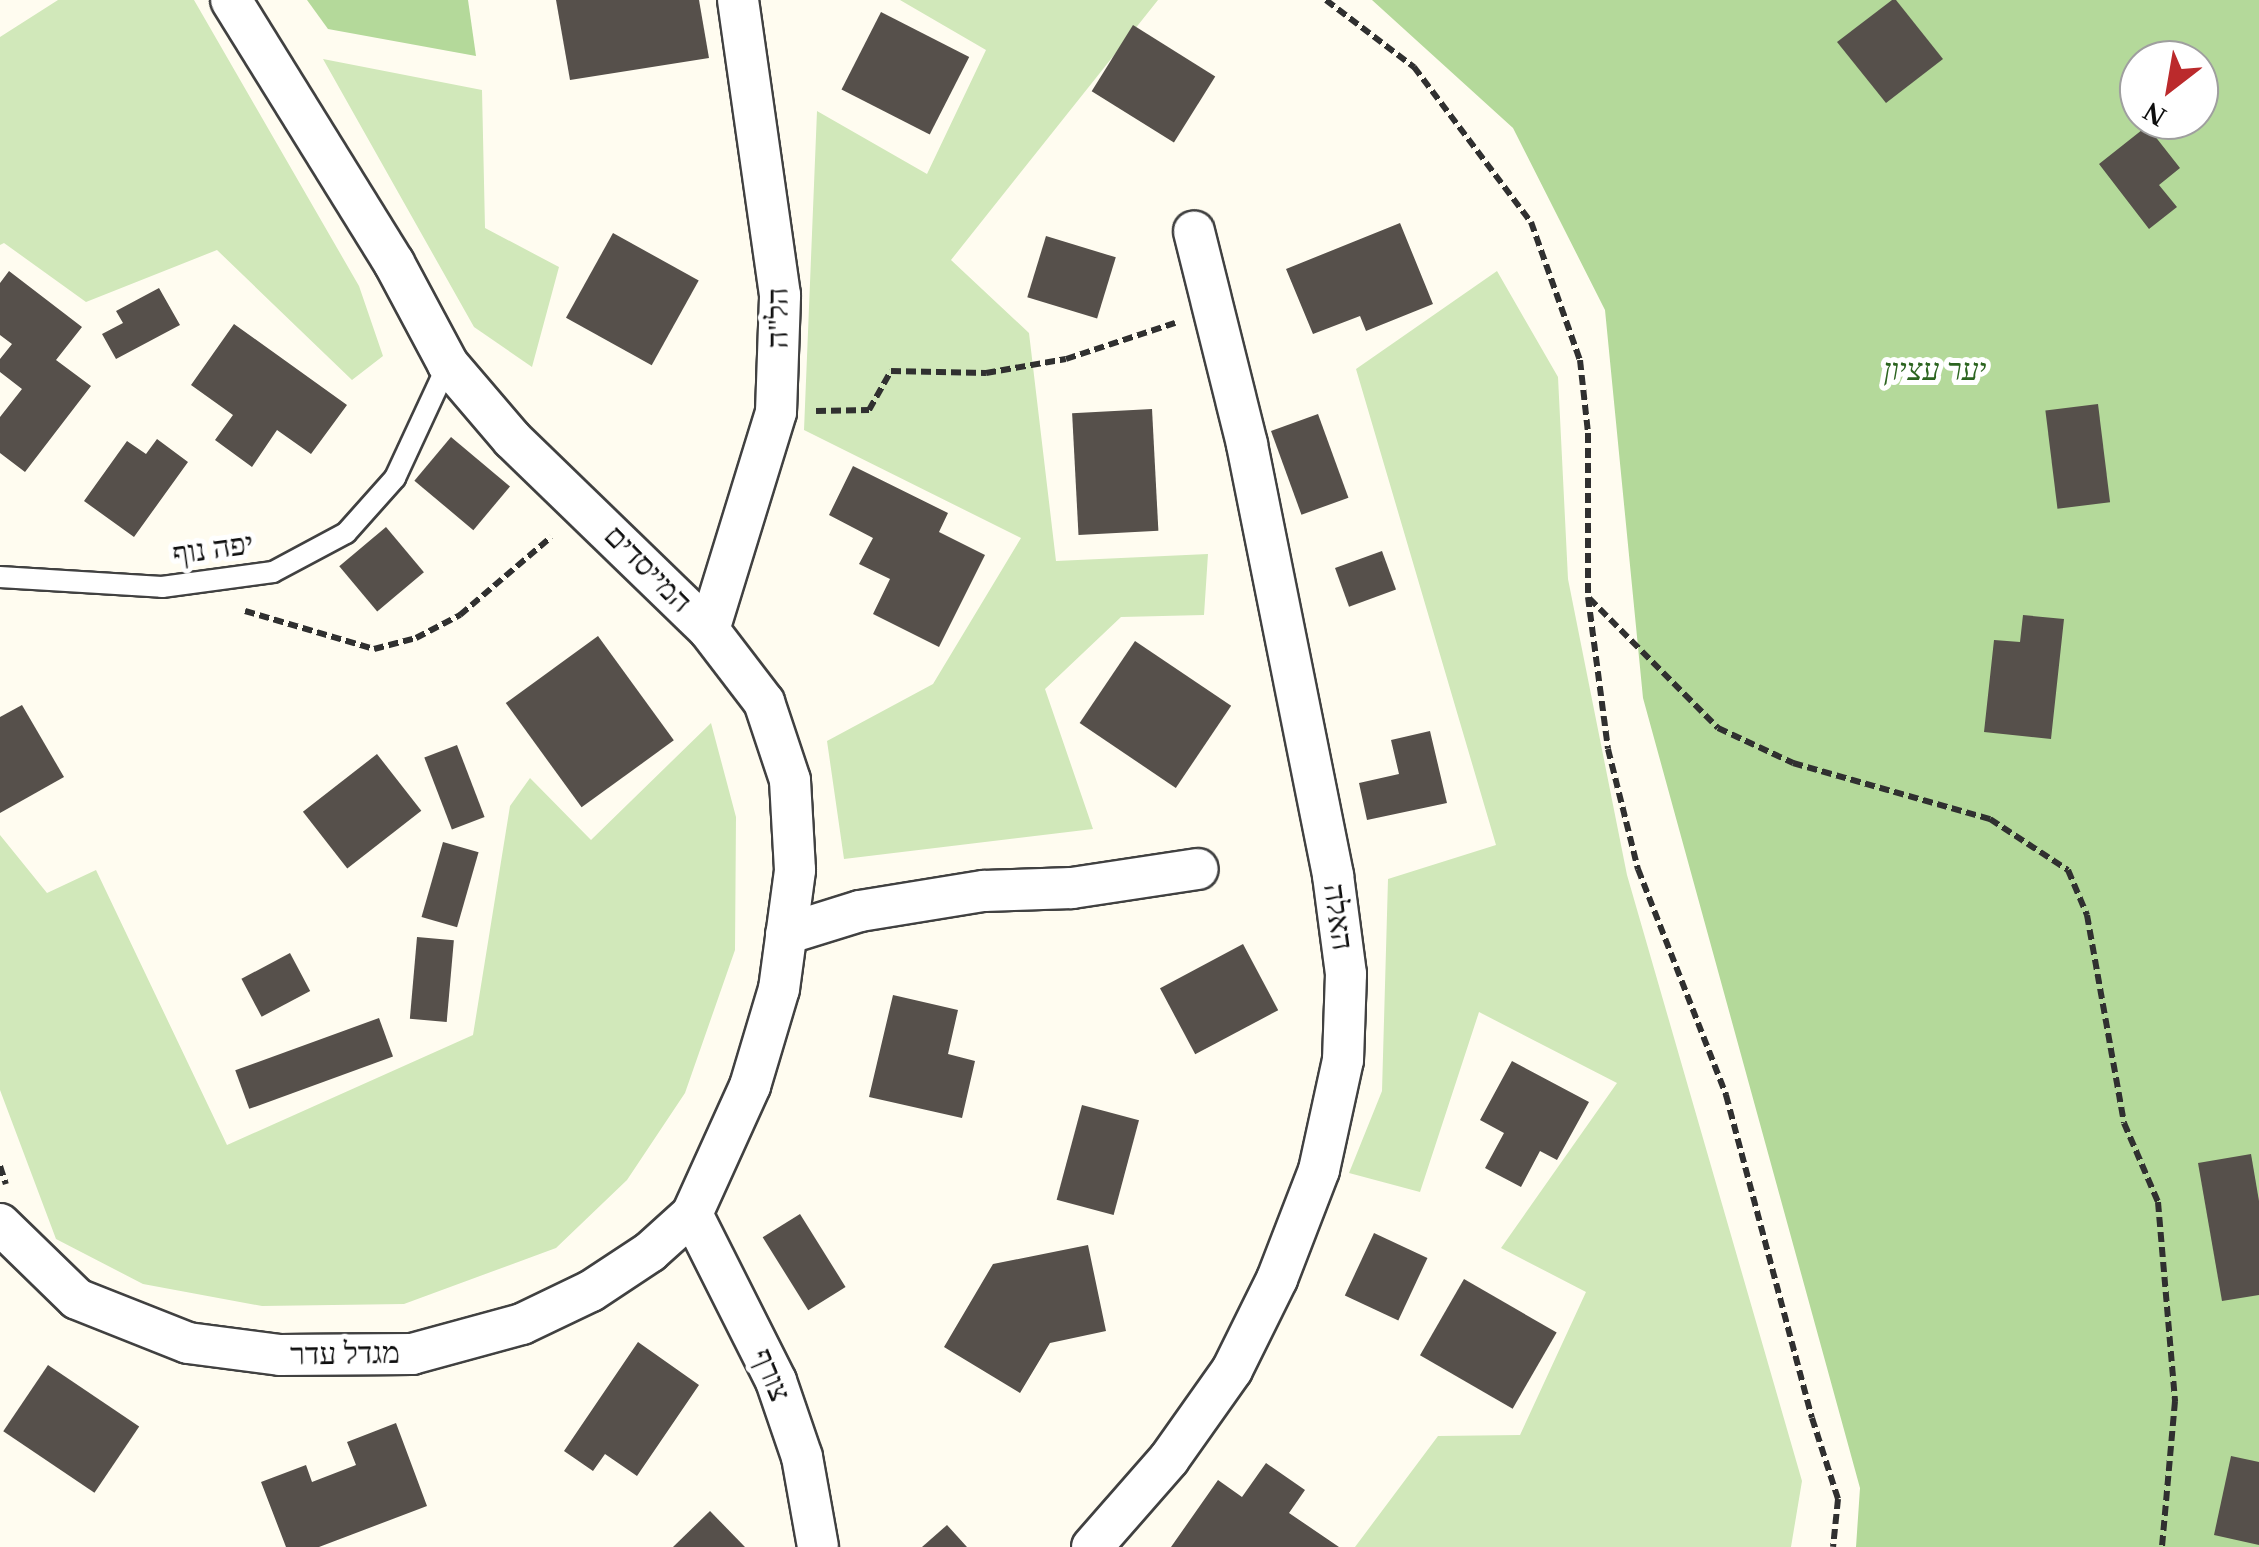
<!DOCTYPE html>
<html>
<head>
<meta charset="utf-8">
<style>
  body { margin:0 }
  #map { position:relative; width:2259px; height:1547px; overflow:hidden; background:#fffcf0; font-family:"Times New Roman","Noto Sans Hebrew",serif }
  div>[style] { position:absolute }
  .green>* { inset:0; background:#d1e8ba }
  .forest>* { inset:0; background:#b4d99a }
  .building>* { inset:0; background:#56504b; transform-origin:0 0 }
  .path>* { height:6px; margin-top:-3px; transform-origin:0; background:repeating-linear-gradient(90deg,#303030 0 10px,transparent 0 15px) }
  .roads { filter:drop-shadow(2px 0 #414141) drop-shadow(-2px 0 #414141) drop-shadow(0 2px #414141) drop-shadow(0 -2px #414141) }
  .lane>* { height:20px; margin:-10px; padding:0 10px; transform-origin:10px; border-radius:10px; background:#fff }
  .street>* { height:40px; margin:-20px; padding:0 20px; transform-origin:20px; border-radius:20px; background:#fff }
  span { translate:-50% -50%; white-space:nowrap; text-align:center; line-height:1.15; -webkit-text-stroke:10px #fff; paint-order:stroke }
  .street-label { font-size:30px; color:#0e0e0e }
  .park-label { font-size:30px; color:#2c6420; font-style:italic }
  .north { position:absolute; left:2119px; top:40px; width:100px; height:100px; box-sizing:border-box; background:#fff; border:2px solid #9f9f9f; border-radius:50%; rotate:211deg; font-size:28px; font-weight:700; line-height:40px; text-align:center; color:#0e0e0e }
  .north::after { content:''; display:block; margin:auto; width:35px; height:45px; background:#bb2a2c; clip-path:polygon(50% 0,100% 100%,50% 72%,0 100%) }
</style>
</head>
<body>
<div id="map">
  <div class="green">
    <div style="clip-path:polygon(58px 0,194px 0,359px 286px,383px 356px,352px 380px,217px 250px,86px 302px,4px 243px,0 245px,0 37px)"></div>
    <div style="clip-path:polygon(900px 0,1158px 0,951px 260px,1029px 333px,1056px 561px,1208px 554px,1204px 615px,1121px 617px,1045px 689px,1093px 829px,844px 859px,827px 741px,933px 684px,1021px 538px,804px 430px,817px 111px,927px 174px,986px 50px)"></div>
    <div style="clip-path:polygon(323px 59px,482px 90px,485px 228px,559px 267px,532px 367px,474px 327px)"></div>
    <div style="clip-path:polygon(1497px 271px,1558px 377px,1568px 579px,1627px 875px,1802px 1481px,1791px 1547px,1355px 1547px,1438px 1436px,1520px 1435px,1586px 1292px,1501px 1248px,1617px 1083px,1479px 1012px,1420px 1192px,1349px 1173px,1382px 1091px,1388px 879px,1496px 845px,1356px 369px)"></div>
    <div style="clip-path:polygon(711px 723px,736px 817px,735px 950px,685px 1093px,627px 1180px,556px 1248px,404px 1304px,262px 1306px,143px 1284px,56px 1239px,0 1090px,0 835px,47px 893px,96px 870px,227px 1145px,473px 1035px,510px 806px,530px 778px,591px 840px)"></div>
  </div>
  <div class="forest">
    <div style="clip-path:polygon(307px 0,468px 0,476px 56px,328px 29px)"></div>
    <div style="clip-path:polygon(evenodd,1372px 0,2259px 0,2259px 1547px,1856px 1547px,1860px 1488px,1643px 698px,1605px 310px,1513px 128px,1372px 0,2139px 60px,2199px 60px,2199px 120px,2139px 120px,2139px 60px)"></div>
  </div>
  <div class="building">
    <div style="clip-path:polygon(556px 0,699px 0,709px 58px,570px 80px)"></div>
    <div style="clip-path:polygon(1892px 0,1896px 0,1943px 59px,1886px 103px,1837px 42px)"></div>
    <div style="left:881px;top:12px;width:99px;height:87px;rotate:27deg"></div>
    <div style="left:1133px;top:25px;width:97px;height:78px;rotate:32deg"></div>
    <div style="clip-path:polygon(2147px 126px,2180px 168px,2159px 185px,2177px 207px,2149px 229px,2099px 164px)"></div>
    <div style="clip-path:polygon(1400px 223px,1433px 304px,1366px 331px,1360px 316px,1313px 334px,1286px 269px)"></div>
    <div style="left:613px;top:233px;width:98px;height:97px;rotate:29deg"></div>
    <div style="left:1046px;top:236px;width:73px;height:64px;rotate:17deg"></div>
    <div style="clip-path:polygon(9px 271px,82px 327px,56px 360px,91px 386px,25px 472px,0 453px,0 417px,22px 389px,0 372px,0 359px,12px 344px,0 335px,0 283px)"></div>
    <div style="clip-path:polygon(159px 288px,180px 325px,116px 359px,102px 334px,123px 323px,116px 311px)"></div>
    <div style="clip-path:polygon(234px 324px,347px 405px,311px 454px,277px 430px,252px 467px,215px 440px,233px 415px,191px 385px)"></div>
    <div style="left:2098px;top:404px;width:99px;height:53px;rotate:83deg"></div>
    <div style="left:1152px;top:409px;width:122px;height:80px;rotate:87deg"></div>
    <div style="left:1318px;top:414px;width:89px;height:50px;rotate:70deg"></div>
    <div style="left:451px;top:437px;width:77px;height:57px;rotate:40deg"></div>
    <div style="clip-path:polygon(157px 439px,188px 462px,134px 537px,84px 501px,127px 441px,146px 454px)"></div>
    <div style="clip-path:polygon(853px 466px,948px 513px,939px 532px,985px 555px,939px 647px,873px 614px,890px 579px,859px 564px,873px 538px,829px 515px)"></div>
    <div style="left:386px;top:527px;width:59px;height:61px;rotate:50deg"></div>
    <div style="left:1382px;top:551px;width:41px;height:50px;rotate:70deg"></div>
    <div style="clip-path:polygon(2023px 615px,2064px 619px,2051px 739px,1984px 732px,1994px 640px,2020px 642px)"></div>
    <div style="left:598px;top:636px;width:129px;height:114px;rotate:54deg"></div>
    <div style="left:1135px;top:641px;width:116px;height:99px;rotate:34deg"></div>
    <div style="clip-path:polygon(22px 705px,64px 777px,0 813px,0 717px)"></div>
    <div style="clip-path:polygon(1430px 731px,1447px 803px,1367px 820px,1359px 783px,1399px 774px,1391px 740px)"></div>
    <div style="left:457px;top:745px;width:77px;height:35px;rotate:69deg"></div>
    <div style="left:377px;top:754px;width:72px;height:94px;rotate:52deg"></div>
    <div style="left:443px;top:842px;width:37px;height:78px;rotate:16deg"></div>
    <div style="left:417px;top:937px;width:37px;height:82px;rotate:5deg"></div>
    <div style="left:1243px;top:944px;width:75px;height:94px;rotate:62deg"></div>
    <div style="left:290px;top:953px;width:43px;height:55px;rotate:62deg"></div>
    <div style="clip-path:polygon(893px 995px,958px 1010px,948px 1054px,975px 1061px,962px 1118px,869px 1097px)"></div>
    <div style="left:379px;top:1018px;width:41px;height:153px;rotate:70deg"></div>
    <div style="clip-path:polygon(1512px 1061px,1589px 1102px,1557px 1160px,1540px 1151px,1521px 1187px,1485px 1168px,1504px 1133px,1480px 1120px)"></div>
    <div style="left:1082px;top:1105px;width:59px;height:98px;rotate:15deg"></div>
    <div style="clip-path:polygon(2251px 1154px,2259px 1201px,2259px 1295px,2222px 1301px,2198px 1163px)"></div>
    <div style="left:800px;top:1214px;width:86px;height:44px;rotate:58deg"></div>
    <div style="left:1374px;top:1233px;width:59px;height:69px;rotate:25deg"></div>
    <div style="clip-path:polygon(1088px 1245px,1106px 1331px,1050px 1343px,1020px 1393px,944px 1347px,993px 1264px)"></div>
    <div style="left:1464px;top:1279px;width:107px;height:88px;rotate:30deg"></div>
    <div style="clip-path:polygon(638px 1342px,699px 1385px,637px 1476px,605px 1454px,593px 1471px,564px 1451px)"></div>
    <div style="left:48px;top:1365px;width:110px;height:80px;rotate:34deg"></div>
    <div style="clip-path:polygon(396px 1423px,427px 1506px,319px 1547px,286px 1547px,261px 1482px,306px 1465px,312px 1482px,356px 1465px,347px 1442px)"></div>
    <div style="clip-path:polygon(2231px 1456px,2259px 1462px,2259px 1545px,2214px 1535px)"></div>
    <div style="clip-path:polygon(1266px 1463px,1305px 1490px,1289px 1513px,1339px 1547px,1171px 1547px,1218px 1480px,1242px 1497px)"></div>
    <div style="clip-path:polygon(710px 1511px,745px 1547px,673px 1547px)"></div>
    <div style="clip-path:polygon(947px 1525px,967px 1547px,922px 1547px)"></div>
  </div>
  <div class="path">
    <div style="left:1326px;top:0;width:111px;rotate:37.3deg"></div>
    <div style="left:1414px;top:67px;width:194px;rotate:53deg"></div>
    <div style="left:1531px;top:222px;width:146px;rotate:70.5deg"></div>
    <div style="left:1580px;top:360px;width:73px;rotate:83.7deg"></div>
    <div style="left:1588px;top:433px;width:164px;rotate:90deg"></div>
    <div style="left:1588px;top:597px;width:153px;rotate:82.5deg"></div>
    <div style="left:1608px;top:749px;width:124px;rotate:76deg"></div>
    <div style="left:1638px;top:869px;width:243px;rotate:68.7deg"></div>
    <div style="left:1726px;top:1095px;width:334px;rotate:75.1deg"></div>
    <div style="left:1812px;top:1418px;width:85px;rotate:72.2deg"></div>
    <div style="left:1838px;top:1499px;width:48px;rotate:95.9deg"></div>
    <div style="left:816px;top:411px;width:53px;rotate:-1.1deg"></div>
    <div style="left:869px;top:410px;width:45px;rotate:-60.6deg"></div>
    <div style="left:891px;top:371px;width:95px;rotate:1.2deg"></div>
    <div style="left:986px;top:373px;width:81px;rotate:-9.9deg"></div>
    <div style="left:1066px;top:359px;width:115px;rotate:-18.3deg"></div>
    <div style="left:1589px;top:598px;width:183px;rotate:45.2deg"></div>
    <div style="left:1718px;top:728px;width:83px;rotate:25deg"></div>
    <div style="left:1793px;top:763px;width:205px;rotate:15.9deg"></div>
    <div style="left:1990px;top:819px;width:93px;rotate:33.2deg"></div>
    <div style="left:2068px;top:870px;width:49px;rotate:67.1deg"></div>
    <div style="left:2087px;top:915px;width:211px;rotate:79.9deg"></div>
    <div style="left:2124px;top:1123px;width:86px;rotate:66.7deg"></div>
    <div style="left:2158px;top:1202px;width:200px;rotate:85.1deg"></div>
    <div style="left:2175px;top:1401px;width:147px;rotate:95.1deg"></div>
    <div style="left:245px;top:611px;width:134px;rotate:16.4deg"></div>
    <div style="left:374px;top:649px;width:43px;rotate:-14.7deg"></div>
    <div style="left:416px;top:638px;width:50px;rotate:-27.6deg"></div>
    <div style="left:460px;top:615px;width:120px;rotate:-40.6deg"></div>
    <div style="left:0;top:1166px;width:19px;rotate:72deg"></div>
  </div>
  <div class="roads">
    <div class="lane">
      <div style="left:0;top:577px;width:162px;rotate:3.5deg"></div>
      <div style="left:162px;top:587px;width:112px;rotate:-7.7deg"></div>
      <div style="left:273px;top:572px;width:83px;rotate:-28.1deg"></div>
      <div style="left:346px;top:533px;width:74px;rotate:-48.3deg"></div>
      <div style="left:395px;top:478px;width:126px;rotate:-65.1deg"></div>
    </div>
    <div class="street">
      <div style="left:709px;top:630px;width:228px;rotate:-72.9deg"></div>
      <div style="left:776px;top:412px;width:117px;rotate:-88deg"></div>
      <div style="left:780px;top:295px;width:298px;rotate:-98.1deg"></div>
      <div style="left:786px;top:934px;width:77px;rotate:-17.3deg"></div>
      <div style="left:860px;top:911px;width:126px;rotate:-9.2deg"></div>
      <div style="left:984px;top:891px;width:88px;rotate:-2deg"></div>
      <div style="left:1072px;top:888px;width:127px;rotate:-8.6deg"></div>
      <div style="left:692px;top:1214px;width:187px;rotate:63.3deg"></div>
      <div style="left:776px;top:1381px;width:80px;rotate:71.1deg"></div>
      <div style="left:802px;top:1457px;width:91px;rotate:79.9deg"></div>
      <div style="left:0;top:1224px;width:107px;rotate:44.2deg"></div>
      <div style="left:77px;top:1299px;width:119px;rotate:21.6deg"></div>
      <div style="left:188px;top:1343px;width:93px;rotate:7.4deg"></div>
      <div style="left:280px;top:1355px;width:132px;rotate:-0.4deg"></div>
      <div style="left:412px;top:1354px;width:114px;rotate:-15.3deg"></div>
      <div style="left:522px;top:1324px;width:76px;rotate:-25.6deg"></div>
      <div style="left:591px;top:1291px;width:71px;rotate:-33.5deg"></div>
      <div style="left:650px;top:1252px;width:57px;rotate:-42.1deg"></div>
      <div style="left:692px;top:1214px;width:141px;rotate:-65.6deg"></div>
      <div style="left:750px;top:1086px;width:101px;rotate:-73.4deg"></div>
      <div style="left:779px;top:989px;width:120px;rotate:-82.3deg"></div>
      <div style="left:795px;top:870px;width:90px;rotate:-93.2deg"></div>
      <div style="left:790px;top:780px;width:82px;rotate:-108.4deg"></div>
      <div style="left:764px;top:702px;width:91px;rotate:-127.4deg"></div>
      <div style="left:709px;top:630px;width:274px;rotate:-135.9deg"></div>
      <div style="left:512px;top:439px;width:99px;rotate:-130.5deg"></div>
      <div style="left:448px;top:364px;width:115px;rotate:-118.1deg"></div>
      <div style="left:394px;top:263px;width:309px;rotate:-121.8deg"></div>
      <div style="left:1092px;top:1547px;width:117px;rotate:-48.8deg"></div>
      <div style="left:1169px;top:1459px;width:109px;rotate:-54.7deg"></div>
      <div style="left:1232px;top:1370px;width:102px;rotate:-63.7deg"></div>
      <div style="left:1277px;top:1279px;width:117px;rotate:-68.9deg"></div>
      <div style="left:1319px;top:1170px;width:113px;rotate:-77.7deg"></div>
      <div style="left:1343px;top:1060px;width:86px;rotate:-88deg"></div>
      <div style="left:1346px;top:974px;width:100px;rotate:-97.5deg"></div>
      <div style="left:1333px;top:875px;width:439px;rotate:-101.3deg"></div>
      <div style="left:1247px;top:444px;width:219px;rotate:-104deg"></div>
    </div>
  </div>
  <div class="street-label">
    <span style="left:778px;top:318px;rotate:-90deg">הל"ה</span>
    <span style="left:213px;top:549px;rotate:-8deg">יפה נוף</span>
    <span style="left:648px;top:569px;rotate:45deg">המייסדים</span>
    <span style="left:1338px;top:917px;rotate:82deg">האלה</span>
    <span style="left:345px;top:1354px;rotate:-1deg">מגדל עדר</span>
    <span style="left:771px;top:1375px;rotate:67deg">צורף</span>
  </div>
  <div class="park-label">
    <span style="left:1935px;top:370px">יער עציון</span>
  </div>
  <div class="north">N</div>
</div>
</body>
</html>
